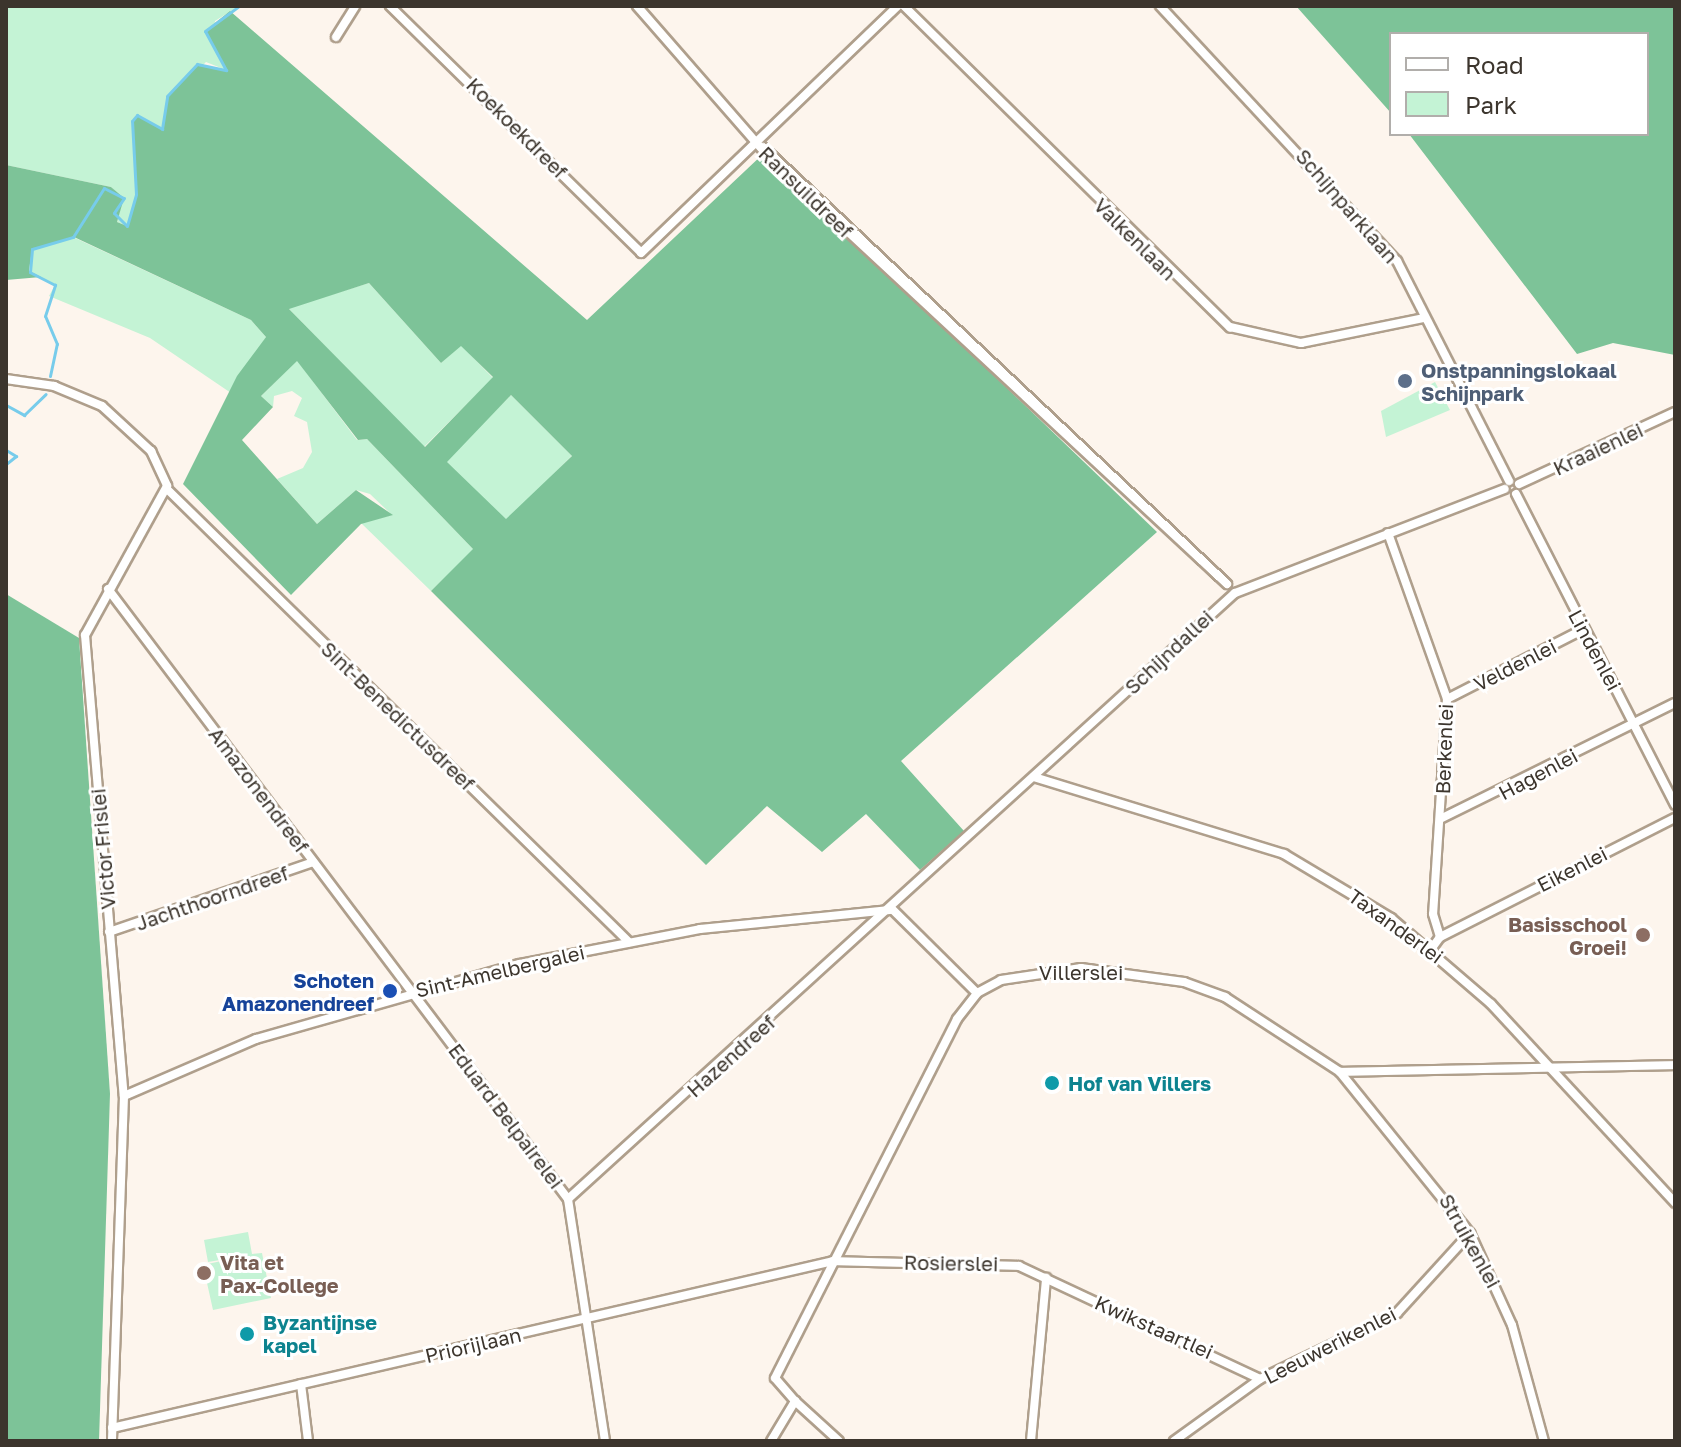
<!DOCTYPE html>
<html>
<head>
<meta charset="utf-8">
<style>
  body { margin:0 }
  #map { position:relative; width:1681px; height:1447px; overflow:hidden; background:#fdf5ed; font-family:"Golos Text",sans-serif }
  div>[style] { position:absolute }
  .green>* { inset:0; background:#c4f3d5; transform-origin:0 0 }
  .forest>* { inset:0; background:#7dc398 }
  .stream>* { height:3px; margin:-1.5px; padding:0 1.5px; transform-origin:1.5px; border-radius:1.5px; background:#77cceb }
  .roads { filter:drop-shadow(2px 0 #af9f8c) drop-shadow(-2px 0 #af9f8c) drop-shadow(0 2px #af9f8c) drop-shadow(0 -2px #af9f8c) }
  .street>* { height:8px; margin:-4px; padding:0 4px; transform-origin:4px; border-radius:4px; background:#fff }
  .dots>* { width:22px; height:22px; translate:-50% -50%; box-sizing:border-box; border:4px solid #fff; border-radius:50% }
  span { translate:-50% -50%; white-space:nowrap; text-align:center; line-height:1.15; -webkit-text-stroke:6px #fff; paint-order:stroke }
  .street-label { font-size:20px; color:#3c352d }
  .service-label { font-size:20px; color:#4e5e75; font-weight:700 }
  .left { translate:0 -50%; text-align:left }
  .education-label { font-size:20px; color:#785e54; font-weight:700 }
  .right { translate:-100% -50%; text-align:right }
  .transit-label { font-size:20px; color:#164399; font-weight:700 }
  .culture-label { font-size:20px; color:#0d838f; font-weight:700 }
  .frame { position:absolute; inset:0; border:8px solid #3c352d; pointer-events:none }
  .legend { position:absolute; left:1389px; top:32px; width:260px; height:104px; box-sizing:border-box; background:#fff; border:2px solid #b1aeab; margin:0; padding:10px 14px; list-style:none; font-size:24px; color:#3c352d }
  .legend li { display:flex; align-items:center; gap:16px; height:40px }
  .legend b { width:40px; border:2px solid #b1aeab }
</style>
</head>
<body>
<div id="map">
  <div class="green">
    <div style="clip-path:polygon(6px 6px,239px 6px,215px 21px,212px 44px,226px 70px,206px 62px,176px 93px,162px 129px,142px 117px,132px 121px,136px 194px,127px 226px,117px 222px,123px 198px,111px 187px,6px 165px)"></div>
    <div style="clip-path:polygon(73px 237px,251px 320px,266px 337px,231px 393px,150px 338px,49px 296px,55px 285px,30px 272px,29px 255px,36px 246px)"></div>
    <div style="clip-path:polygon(369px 283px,441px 363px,461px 345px,493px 378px,424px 447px,288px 308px)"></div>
    <div style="clip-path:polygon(297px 360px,357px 440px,367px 439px,474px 550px,431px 591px,361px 523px,392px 515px,370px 494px,356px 490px,317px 524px,277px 479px,303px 468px,312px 452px,307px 422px,294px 416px,302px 398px,292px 391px,274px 396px,273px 407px,261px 396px)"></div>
    <div style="clip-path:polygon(1435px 382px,1450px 410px,1386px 437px,1381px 411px)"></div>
    <div style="left:511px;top:395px;width:86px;height:93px;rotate:45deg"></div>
    <div style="clip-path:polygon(248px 1232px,252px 1254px,262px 1253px,271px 1298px,213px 1310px,203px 1265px,244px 1256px,208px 1262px,204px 1240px)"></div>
  </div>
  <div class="forest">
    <div style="clip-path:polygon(1296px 6px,1675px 6px,1675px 355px,1613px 343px,1577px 354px,1409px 134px,1647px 134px,1647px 34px,1391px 34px,1391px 113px)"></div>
    <div style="clip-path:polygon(evenodd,230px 11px,587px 320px,763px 154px,1157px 532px,901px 761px,964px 831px,920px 870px,866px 814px,822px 852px,767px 806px,706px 865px,431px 591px,473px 549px,367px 439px,358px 440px,297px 361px,261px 396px,273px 407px,242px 440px,317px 524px,356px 490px,393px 515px,361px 524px,291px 595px,183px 484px,237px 376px,266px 337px,251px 320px,74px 237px,32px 249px,29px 271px,41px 277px,6px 280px,6px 165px,111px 187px,124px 198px,117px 222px,127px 226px,136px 194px,132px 121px,137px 115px,162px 129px,167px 96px,197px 64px,226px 70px,205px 31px,230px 11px,369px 283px,441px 363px,461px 346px,493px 377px,425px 447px,289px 309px,369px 283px,230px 11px,511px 395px,572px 456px,506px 519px,447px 462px,511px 395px)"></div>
    <div style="clip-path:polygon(6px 594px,79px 638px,110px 1094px,99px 1441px,6px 1441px)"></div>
  </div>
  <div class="stream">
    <div style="left:50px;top:376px;width:33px;rotate:-78deg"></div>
    <div style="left:57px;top:344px;width:30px;rotate:-113deg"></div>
    <div style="left:45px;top:316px;width:33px;rotate:-72deg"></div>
    <div style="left:55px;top:285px;width:28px;rotate:-153deg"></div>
    <div style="left:30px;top:272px;width:23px;rotate:-85deg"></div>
    <div style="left:32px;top:249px;width:43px;rotate:-16.3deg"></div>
    <div style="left:73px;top:237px;width:58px;rotate:-57.7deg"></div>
    <div style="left:104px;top:188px;width:22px;rotate:27deg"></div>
    <div style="left:124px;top:198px;width:18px;rotate:124deg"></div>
    <div style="left:114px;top:213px;width:18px;rotate:45deg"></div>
    <div style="left:127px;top:226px;width:33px;rotate:-74deg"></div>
    <div style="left:136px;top:194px;width:73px;rotate:-93.1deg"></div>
    <div style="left:132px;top:121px;width:8px;rotate:-50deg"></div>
    <div style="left:137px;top:115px;width:29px;rotate:29deg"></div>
    <div style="left:162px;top:129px;width:33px;rotate:-81deg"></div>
    <div style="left:167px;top:96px;width:44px;rotate:-46.8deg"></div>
    <div style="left:197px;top:64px;width:30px;rotate:12deg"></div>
    <div style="left:226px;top:70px;width:44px;rotate:-118.3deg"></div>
    <div style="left:205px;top:31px;width:42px;rotate:-36.3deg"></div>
    <div style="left:6px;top:405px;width:21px;rotate:29deg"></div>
    <div style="left:24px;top:415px;width:30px;rotate:-44deg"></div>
    <div style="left:6px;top:450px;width:12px;rotate:31deg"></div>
    <div style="left:16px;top:456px;width:13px;rotate:141deg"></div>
  </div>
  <div class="roads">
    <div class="street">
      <div style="left:390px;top:6px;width:352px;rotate:44.5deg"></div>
      <div style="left:641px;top:253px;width:356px;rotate:-43.9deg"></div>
      <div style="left:637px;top:6px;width:207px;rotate:48.9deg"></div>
      <div style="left:773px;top:162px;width:620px;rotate:42.91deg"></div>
      <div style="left:904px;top:6px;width:458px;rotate:44.6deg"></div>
      <div style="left:1230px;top:327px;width:73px;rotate:12.7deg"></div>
      <div style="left:1301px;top:343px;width:126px;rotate:-11.5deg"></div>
      <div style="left:1160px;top:6px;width:348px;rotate:47.1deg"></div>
      <div style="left:1397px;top:261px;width:247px;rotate:63deg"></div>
      <div style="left:336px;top:37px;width:36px;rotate:-58deg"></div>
      <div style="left:763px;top:147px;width:637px;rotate:43.28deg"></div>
      <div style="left:6px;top:379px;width:49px;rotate:8.3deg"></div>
      <div style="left:54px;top:386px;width:52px;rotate:22.6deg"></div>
      <div style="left:102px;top:406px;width:67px;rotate:42.6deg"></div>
      <div style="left:151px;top:451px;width:38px;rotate:65deg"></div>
      <div style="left:167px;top:486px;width:170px;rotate:118.8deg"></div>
      <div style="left:85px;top:635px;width:463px;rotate:85.2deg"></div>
      <div style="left:124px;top:1096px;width:345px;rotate:92deg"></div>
      <div style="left:1519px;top:484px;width:172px;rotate:-24.8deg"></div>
      <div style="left:168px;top:490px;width:646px;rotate:44.44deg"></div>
      <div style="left:1516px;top:494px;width:349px;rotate:62.9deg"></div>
      <div style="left:1388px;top:533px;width:176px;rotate:70.4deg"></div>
      <div style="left:1447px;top:699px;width:215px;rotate:93.7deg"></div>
      <div style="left:1433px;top:914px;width:24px;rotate:73deg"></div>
      <div style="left:108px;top:589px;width:764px;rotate:52.98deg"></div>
      <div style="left:568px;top:1199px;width:245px;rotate:81.3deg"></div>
      <div style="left:1447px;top:699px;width:154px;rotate:-27.1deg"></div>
      <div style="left:1034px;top:777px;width:262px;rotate:17.1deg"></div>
      <div style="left:1284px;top:854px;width:125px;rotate:30.9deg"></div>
      <div style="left:1391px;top:918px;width:132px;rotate:40.7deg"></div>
      <div style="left:1491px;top:1004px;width:271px;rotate:47.2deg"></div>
      <div style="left:1440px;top:819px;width:262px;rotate:-26.3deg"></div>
      <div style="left:893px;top:910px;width:118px;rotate:44.7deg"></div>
      <div style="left:109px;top:932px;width:216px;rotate:-18.9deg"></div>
      <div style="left:1432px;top:948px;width:14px;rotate:-54deg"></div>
      <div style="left:1440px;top:937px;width:263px;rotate:-26.9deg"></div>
      <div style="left:1340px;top:1072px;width:335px;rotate:-1.2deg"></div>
      <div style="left:124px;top:1096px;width:144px;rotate:-23.4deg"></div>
      <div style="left:256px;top:1039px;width:274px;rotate:-15.9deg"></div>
      <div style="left:520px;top:964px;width:183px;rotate:-11deg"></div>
      <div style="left:700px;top:929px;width:193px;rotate:-5.7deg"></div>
      <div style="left:568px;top:1199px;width:901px;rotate:-42.26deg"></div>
      <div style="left:1235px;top:593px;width:289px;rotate:-21.1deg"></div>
      <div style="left:301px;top:1384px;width:57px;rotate:83deg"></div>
      <div style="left:795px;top:1401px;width:59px;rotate:42.3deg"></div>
      <div style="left:112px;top:1428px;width:740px;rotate:-13.04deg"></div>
      <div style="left:833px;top:1261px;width:186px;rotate:1.5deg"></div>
      <div style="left:1019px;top:1266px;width:266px;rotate:25.1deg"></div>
      <div style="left:771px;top:1441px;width:47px;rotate:-59deg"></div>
      <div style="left:795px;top:1401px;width:30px;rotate:-131deg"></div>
      <div style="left:775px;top:1378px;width:402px;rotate:-63.1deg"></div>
      <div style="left:957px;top:1019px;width:33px;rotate:-52deg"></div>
      <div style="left:977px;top:993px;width:27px;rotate:-28deg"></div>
      <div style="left:1001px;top:980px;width:81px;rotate:-8.5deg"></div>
      <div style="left:1081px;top:968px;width:104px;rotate:7.7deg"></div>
      <div style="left:1184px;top:982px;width:44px;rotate:20.1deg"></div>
      <div style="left:1225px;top:997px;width:137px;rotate:33.1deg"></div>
      <div style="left:1340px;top:1072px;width:207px;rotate:51.1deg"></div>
      <div style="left:1470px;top:1233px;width:101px;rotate:65.5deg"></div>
      <div style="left:1512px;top:1325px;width:120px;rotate:74.6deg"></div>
      <div style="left:1031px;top:1441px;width:164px;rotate:-84.7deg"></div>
      <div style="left:1174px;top:1441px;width:106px;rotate:-35.8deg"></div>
      <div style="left:1260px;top:1379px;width:152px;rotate:-25.7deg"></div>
      <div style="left:1397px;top:1313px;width:108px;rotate:-47.6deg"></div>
    </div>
  </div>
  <div class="dots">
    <div style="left:1405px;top:381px;background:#5c6f8a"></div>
    <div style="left:1643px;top:935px;background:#8d6e63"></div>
    <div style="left:390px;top:991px;background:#1a4fb4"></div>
    <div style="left:1052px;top:1083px;background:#0f9aa8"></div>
    <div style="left:204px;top:1273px;background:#8d6e63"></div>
    <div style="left:247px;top:1334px;background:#0f9aa8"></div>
  </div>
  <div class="street-label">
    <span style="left:517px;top:128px;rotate:45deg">Koekoekdreef</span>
    <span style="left:806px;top:192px;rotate:44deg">Ransuildreef</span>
    <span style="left:1347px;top:206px;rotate:49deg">Schijnparklaan</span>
    <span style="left:1135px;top:239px;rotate:45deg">Valkenlaan</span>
    <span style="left:1598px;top:449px;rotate:-25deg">Kraaienlei</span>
    <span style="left:1595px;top:650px;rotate:62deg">Lindenlei</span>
    <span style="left:1169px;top:652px;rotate:-43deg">Schijndallei</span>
    <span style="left:1515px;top:665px;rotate:-27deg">Veldenlei</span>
    <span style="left:398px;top:716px;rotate:44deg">Sint-Benedictusdreef</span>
    <span style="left:1444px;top:749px;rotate:-88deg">Berkenlei</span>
    <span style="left:1538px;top:774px;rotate:-28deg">Hagenlei</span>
    <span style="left:259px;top:790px;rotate:53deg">Amazonendreef</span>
    <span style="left:103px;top:849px;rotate:-95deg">Victor Frislei</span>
    <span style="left:1572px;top:869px;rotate:-27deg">Eikenlei</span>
    <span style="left:212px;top:898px;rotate:-19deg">Jachthoorndreef</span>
    <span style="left:1396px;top:926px;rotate:36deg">Taxanderlei</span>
    <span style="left:500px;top:971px;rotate:-13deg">Sint-Amelbergalei</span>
    <span style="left:1081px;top:972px">Villerslei</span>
    <span style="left:731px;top:1056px;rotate:-42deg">Hazendreef</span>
    <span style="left:506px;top:1116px;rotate:53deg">Eduard Belpairelei</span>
    <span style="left:1470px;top:1241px;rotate:61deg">Struikenlei</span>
    <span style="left:951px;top:1263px;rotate:1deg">Rosierslei</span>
    <span style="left:1154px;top:1327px;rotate:24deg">Kwikstaartlei</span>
    <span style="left:473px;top:1345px;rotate:-13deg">Priorijlaan</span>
    <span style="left:1330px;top:1345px;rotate:-27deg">Leeuwerikenlei</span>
  </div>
  <div class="service-label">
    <span class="left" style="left:1421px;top:382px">Onstpanningslokaal<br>Schijnpark</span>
  </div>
  <div class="education-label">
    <span class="right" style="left:1627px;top:936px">Basisschool<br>Groei!</span>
    <span class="left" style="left:220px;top:1274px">Vita et<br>Pax-College</span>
  </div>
  <div class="transit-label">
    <span class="right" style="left:374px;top:992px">Schoten<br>Amazonendreef</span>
  </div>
  <div class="culture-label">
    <span class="left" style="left:1068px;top:1083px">Hof van Villers</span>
    <span class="left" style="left:263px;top:1334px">Byzantijnse<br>kapel</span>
  </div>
  <div class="frame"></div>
  <ul class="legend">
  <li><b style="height:10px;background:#fff"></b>Road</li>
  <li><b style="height:22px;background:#c4f3d5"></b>Park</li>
  </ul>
</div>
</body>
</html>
